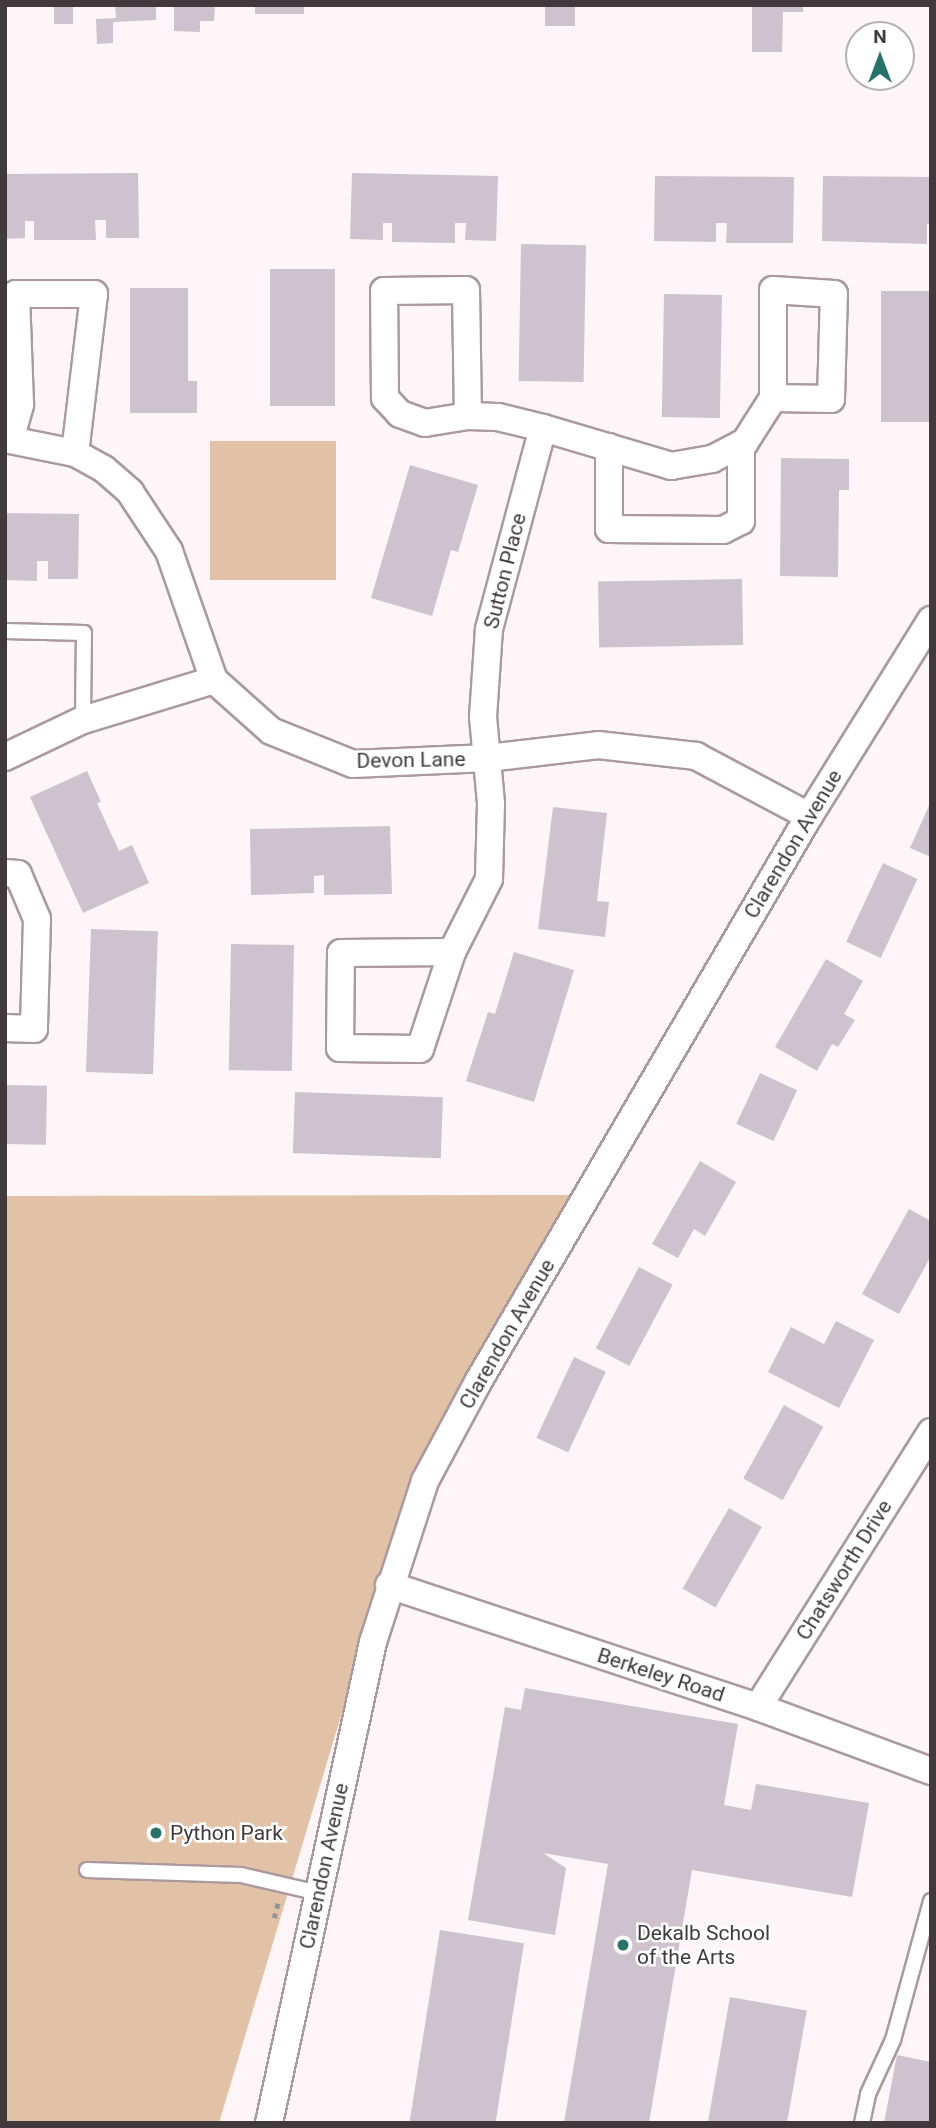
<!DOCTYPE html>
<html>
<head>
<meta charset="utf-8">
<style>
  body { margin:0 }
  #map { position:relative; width:936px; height:2128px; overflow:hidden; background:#fdf5f7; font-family:Roboto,sans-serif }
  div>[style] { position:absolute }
  .green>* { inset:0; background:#e2c2a6; transform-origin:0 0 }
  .building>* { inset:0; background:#cec2cf; transform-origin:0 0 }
  .path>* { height:4.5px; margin-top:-2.25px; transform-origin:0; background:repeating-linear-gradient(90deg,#999294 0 5px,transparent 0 10px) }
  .roads { filter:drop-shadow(2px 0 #ab999e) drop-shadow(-2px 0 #ab999e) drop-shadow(0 2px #ab999e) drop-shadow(0 -2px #ab999e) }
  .service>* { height:14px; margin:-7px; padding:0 7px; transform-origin:7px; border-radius:7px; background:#fff }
  .minor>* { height:26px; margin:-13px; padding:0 13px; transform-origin:13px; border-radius:13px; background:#fff }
  .dots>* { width:19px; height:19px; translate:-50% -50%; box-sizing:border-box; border:4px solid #fff; border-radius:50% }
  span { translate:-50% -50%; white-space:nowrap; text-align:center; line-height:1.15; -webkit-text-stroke:5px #fff; paint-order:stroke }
  .street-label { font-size:21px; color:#413a3c }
  .poi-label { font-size:21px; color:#413a3c }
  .left { translate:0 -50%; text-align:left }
  .frame { position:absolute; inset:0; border:7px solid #413a3c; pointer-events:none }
  .north { position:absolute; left:845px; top:21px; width:70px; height:70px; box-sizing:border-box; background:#fff; border:2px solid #b3b0b1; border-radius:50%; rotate:0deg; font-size:19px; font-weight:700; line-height:28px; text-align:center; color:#413a3c }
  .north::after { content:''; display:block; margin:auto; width:24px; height:32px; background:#29726c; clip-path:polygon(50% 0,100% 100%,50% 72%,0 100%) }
</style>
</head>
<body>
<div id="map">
  <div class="green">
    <div style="left:210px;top:441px;width:126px;height:139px"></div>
    <div style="clip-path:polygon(576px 1195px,442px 1417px,393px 1542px,219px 2123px,5px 2123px,5px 1196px)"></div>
  </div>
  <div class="building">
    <div style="left:54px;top:5px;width:19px;height:19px"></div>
    <div style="clip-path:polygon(115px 5px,156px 5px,156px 20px,113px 22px,113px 43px,97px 44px,96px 19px,116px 18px)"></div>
    <div style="clip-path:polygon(174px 5px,215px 5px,214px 21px,200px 21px,200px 32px,174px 31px)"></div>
    <div style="left:255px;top:5px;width:49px;height:9px"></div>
    <div style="left:545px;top:5px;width:30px;height:21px"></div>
    <div style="clip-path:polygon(752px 5px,803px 5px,803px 12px,783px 12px,782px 52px,752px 52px)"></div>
    <div style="clip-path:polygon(138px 173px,139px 238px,106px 238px,106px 220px,95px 220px,96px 240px,34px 240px,34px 221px,25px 221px,25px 238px,5px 239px,5px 174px)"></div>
    <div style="clip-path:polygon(352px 173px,498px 176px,496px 241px,465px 240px,466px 223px,455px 223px,455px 243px,392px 242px,392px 223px,383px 223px,383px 240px,350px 239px)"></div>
    <div style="clip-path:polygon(655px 176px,794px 177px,793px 243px,726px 243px,727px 223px,716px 223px,716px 242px,654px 241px)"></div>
    <div style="clip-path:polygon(823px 176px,931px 177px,931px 224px,927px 224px,927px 244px,822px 241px)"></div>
    <div style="left:521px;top:244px;width:65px;height:137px;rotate:1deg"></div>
    <div style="left:270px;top:269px;width:65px;height:137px"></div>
    <div style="clip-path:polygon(130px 288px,188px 288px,188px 381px,197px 381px,197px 413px,130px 413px)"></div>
    <div style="left:881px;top:291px;width:50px;height:131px"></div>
    <div style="left:664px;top:294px;width:58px;height:123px;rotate:1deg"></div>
    <div style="clip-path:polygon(781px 458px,849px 459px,849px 490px,839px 490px,838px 577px,780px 576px)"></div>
    <div style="clip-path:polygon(410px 465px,478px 485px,458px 552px,451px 550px,432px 616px,371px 598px)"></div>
    <div style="clip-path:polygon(5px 513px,79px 514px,78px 579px,48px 579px,48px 561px,37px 561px,37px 581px,5px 580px)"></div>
    <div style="left:742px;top:579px;width:66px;height:144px;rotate:89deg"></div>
    <div style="clip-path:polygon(87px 771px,101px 802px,97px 803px,119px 851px,132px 845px,149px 883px,83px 913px,30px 797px)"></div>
    <div style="clip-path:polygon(931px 801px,931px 857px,910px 848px)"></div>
    <div style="clip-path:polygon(553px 807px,607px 813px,597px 901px,609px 902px,605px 937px,538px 929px)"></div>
    <div style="clip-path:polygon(390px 826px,392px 894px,324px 895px,324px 875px,314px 876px,314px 893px,251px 895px,250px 829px)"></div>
    <div style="left:883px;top:863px;width:38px;height:87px;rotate:25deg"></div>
    <div style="left:91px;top:929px;width:67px;height:143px;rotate:2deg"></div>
    <div style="left:231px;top:944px;width:63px;height:126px;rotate:1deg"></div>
    <div style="clip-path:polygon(514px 952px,574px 970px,534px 1102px,466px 1081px,488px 1012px,495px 1014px)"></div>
    <div style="clip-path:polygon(826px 959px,863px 981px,844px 1014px,855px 1020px,838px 1047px,832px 1044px,817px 1071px,775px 1047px)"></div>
    <div style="left:760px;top:1073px;width:41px;height:56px;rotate:25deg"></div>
    <div style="left:5px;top:1085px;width:42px;height:59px;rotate:1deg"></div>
    <div style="left:295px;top:1092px;width:148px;height:61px;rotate:2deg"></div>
    <div style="clip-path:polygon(700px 1161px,736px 1182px,705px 1236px,694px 1229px,678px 1258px,652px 1244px)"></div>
    <div style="clip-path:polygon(909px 1209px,931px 1221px,931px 1256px,899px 1314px,862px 1294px)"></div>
    <div style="left:639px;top:1267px;width:38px;height:92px;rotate:28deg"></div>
    <div style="clip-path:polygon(836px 1321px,874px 1340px,839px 1408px,768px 1372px,791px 1327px,824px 1344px)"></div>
    <div style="left:574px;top:1357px;width:35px;height:89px;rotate:25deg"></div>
    <div style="left:784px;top:1405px;width:45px;height:84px;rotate:29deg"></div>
    <div style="left:729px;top:1508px;width:38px;height:93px;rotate:30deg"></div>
    <div style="clip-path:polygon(525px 1688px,738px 1724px,724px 1805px,751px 1810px,756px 1784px,869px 1803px,852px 1897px,692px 1870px,649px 2123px,564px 2123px,608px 1864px,543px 1853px,566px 1868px,555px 1935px,468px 1920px,505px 1707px,521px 1710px)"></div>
    <div style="left:440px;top:1930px;width:85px;height:196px;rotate:9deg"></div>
    <div style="left:730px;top:1997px;width:78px;height:128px;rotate:10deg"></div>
    <div style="clip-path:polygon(897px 2055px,931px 2062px,931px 2123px,884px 2123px)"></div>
  </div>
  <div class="path">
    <div style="left:274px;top:1918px;width:16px;rotate:-76deg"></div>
  </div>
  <div class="roads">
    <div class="service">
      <div style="left:5px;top:631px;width:79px;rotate:1.5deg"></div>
      <div style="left:84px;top:633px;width:87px;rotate:90.7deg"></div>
      <div style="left:87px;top:1870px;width:154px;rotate:1.9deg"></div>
      <div style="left:241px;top:1875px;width:80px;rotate:13deg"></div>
      <div style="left:862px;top:2123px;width:30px;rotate:-78deg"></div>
      <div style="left:868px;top:2094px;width:60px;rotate:-65.2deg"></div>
      <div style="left:893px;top:2040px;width:144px;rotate:-74.7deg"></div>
    </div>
    <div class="minor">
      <div style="left:468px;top:416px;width:44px;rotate:170.8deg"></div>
      <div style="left:425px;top:423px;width:27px;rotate:-160deg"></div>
      <div style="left:400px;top:414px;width:22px;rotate:-133deg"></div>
      <div style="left:385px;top:398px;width:107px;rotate:-90.5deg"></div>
      <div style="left:384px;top:291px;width:82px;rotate:-0.7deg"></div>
      <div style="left:466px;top:290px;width:126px;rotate:89.1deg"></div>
      <div style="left:468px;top:416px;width:30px;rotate:2deg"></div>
      <div style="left:498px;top:417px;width:46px;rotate:13.7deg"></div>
      <div style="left:5px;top:439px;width:71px;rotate:11.3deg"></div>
      <div style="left:75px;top:453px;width:33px;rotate:29deg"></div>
      <div style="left:104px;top:469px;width:35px;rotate:41deg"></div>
      <div style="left:130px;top:492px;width:71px;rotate:56.5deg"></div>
      <div style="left:169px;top:551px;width:137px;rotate:70.8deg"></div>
      <div style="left:214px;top:680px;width:76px;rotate:41.8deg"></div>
      <div style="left:271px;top:731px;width:88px;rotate:21.9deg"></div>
      <div style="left:353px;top:764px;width:135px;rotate:-2.5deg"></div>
      <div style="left:488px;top:758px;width:111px;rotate:-6.7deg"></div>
      <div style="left:598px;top:745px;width:99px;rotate:6.4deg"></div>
      <div style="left:696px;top:756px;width:128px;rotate:28deg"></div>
      <div style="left:10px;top:440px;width:37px;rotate:-74deg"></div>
      <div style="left:20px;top:404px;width:110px;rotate:-92.1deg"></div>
      <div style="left:16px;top:294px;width:78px"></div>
      <div style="left:94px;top:294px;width:160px;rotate:96.8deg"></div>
      <div style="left:609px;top:447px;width:82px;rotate:90deg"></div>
      <div style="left:609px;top:529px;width:114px;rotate:0.5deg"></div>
      <div style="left:723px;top:530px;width:20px;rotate:-27deg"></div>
      <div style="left:741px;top:521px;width:77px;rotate:-90deg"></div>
      <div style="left:5px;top:757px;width:86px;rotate:-25.4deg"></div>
      <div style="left:83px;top:720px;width:137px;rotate:-17deg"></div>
      <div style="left:5px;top:873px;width:13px;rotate:4deg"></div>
      <div style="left:18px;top:874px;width:49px;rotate:67.1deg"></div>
      <div style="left:37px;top:919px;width:110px;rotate:91.6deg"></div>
      <div style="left:34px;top:1029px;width:29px;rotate:-178deg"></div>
      <div style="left:452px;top:952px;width:111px;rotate:179.5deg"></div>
      <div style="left:341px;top:953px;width:95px;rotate:90.6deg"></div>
      <div style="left:340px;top:1048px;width:80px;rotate:0.7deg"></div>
      <div style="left:420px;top:1049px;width:102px;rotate:-71.7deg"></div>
      <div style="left:452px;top:952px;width:82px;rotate:-63.1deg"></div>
      <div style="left:489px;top:879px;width:76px;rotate:-88.5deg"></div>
      <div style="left:491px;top:803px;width:86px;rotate:-95.3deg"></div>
      <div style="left:483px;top:717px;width:88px;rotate:-86.1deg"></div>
      <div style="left:489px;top:629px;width:208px;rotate:-75deg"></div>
      <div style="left:543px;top:428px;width:134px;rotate:16.5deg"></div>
      <div style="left:671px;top:466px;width:42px;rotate:-9.7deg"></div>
      <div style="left:712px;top:459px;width:37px;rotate:-27deg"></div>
      <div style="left:745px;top:442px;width:52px;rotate:-57.5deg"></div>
      <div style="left:773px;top:398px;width:58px;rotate:1deg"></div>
      <div style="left:831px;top:399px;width:105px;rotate:-88.4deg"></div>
      <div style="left:834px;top:294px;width:61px;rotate:-176.2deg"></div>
      <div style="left:773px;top:290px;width:108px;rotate:90deg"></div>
      <div style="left:389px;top:1585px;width:389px;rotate:18.3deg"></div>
      <div style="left:758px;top:1707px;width:184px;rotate:20.3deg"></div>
      <div style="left:758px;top:1707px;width:325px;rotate:-57.8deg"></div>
      <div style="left:269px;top:2123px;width:492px;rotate:-77.8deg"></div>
      <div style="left:373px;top:1642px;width:169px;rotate:-72.1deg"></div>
      <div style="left:425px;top:1481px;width:112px;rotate:-61.8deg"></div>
      <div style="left:478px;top:1382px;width:656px;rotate:-59.68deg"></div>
      <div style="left:809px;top:816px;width:231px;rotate:-58.1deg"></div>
    </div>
  </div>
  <div class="dots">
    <div style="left:156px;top:1833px;background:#29726c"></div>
    <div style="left:623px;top:1945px;background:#29726c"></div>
  </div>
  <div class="street-label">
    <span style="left:505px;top:571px;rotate:-76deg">Sutton Place</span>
    <span style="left:411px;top:760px;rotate:-1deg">Devon Lane</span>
    <span style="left:793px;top:844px;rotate:-59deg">Clarendon Avenue</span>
    <span style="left:507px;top:1334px;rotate:-60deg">Clarendon Avenue</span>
    <span style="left:844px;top:1570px;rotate:-58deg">Chatsworth Drive</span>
    <span style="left:661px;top:1675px;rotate:18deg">Berkeley Road</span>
    <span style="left:324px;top:1866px;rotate:-78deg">Clarendon Avenue</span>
  </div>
  <div class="poi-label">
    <span class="left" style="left:170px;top:1833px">Python Park</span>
    <span class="left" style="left:637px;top:1945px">Dekalb School<br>of the Arts</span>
  </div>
  <div class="frame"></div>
  <div class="north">N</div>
</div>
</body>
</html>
